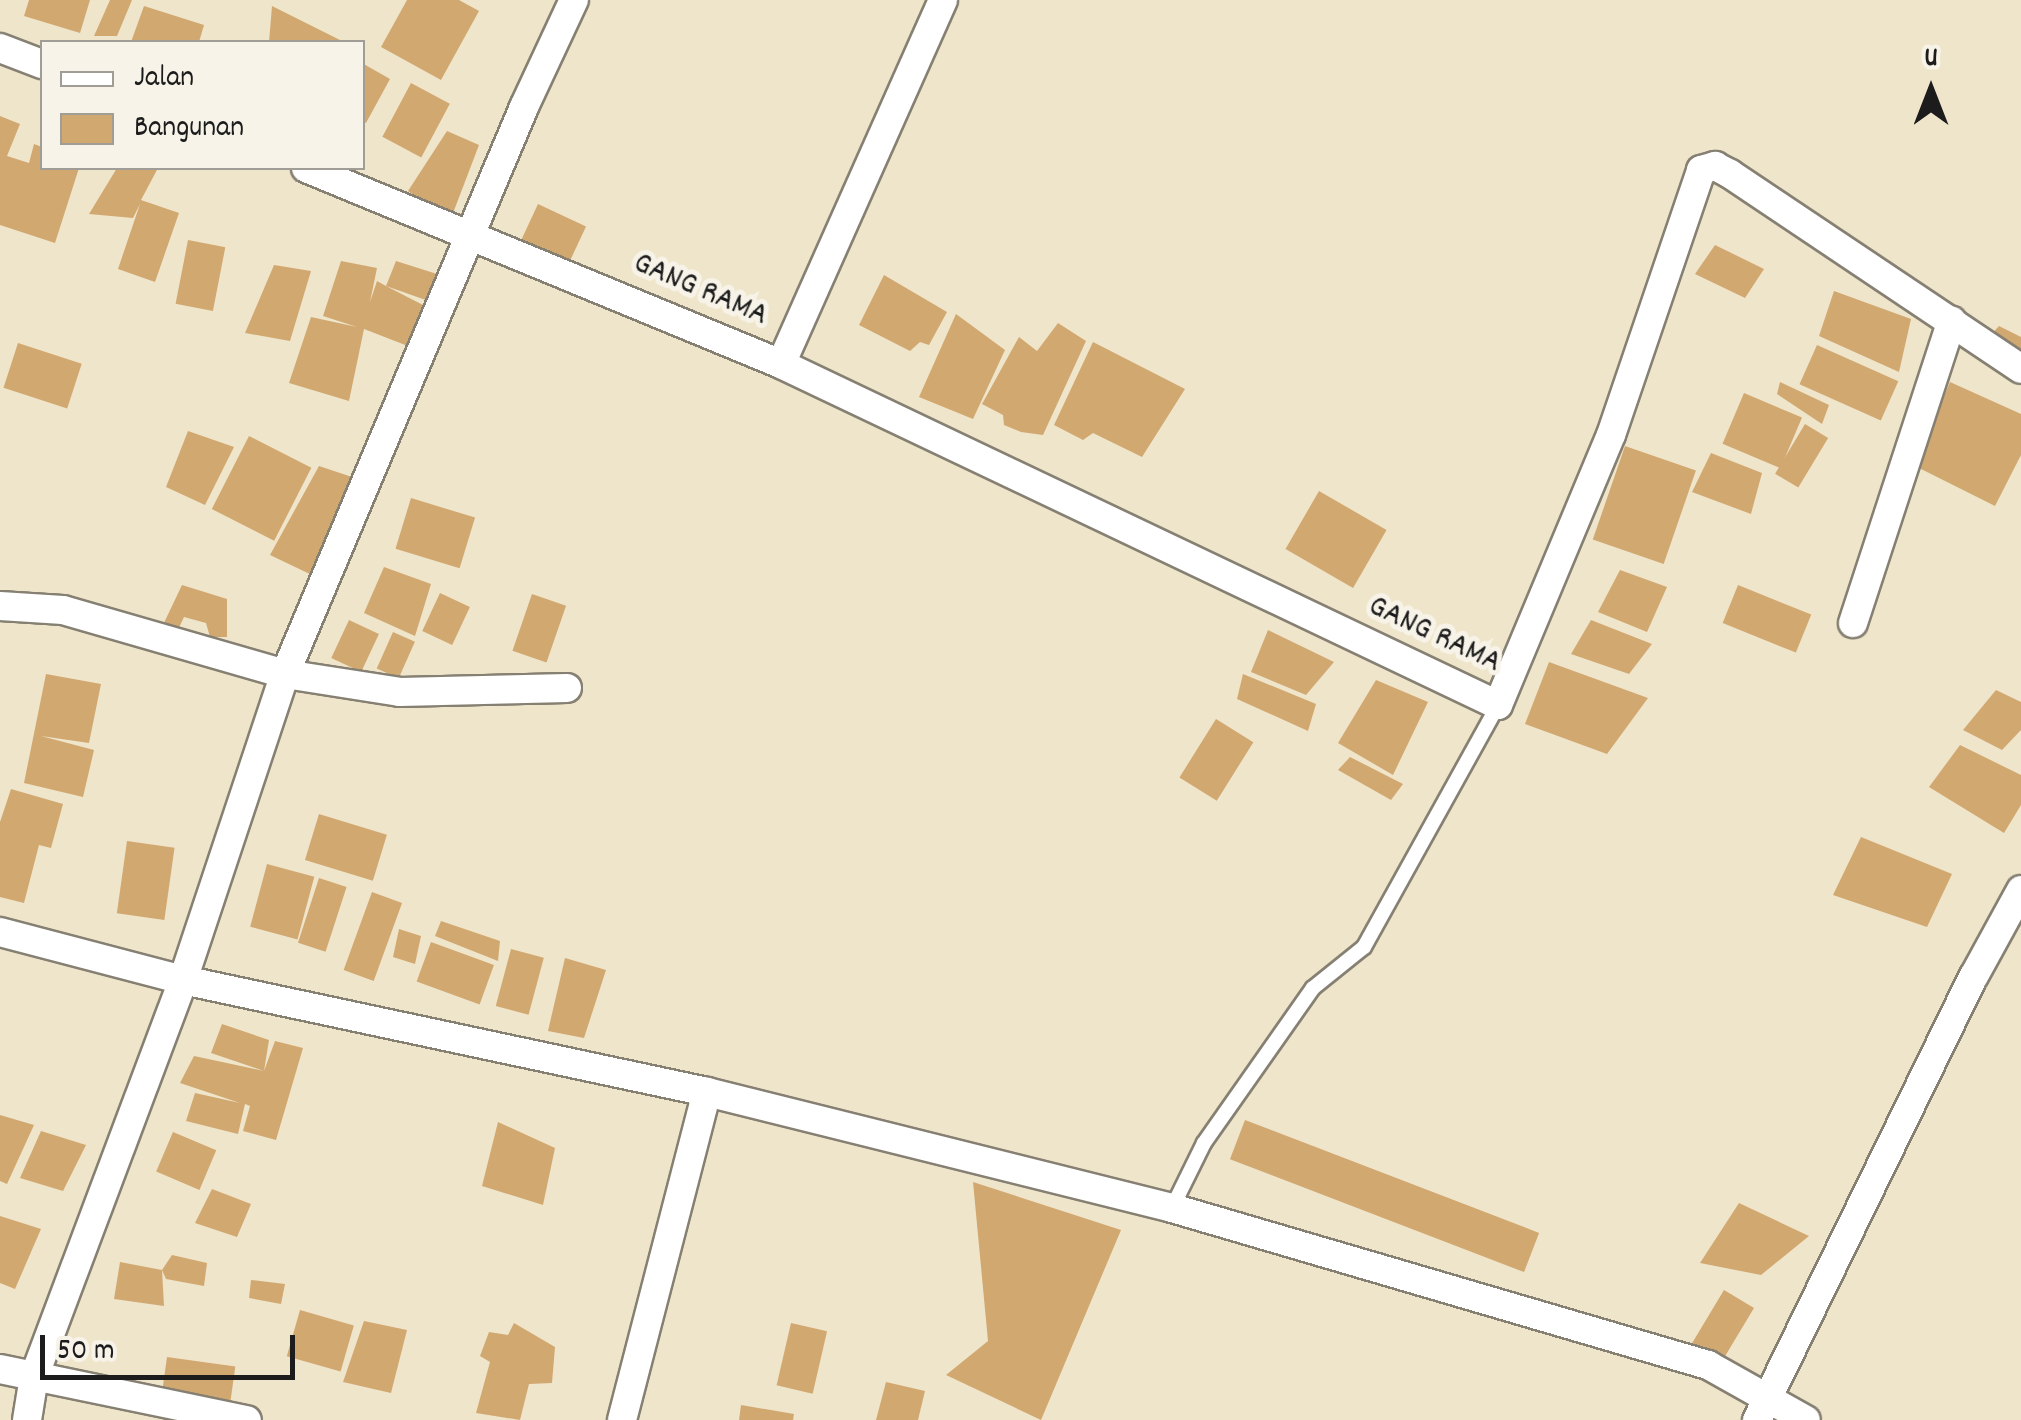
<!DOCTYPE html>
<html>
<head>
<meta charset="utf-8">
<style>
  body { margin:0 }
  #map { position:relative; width:2021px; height:1420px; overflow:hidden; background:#efe5ca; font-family:Dekko,sans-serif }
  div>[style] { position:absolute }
  .building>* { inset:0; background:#d2a871; transform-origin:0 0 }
  .roads { filter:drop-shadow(2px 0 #868073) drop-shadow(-2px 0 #868073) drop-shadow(0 2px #868073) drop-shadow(0 -2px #868073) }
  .service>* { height:14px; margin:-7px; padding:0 7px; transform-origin:7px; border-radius:7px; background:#fff }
  .minor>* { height:28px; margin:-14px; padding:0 14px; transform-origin:14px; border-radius:14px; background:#fff }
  span { translate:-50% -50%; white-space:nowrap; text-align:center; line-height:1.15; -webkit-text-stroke:10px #f7f3e8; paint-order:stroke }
  .street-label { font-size:32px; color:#1c1c1c }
  .legend { position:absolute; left:40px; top:40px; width:325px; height:130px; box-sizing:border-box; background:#f7f3e8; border:2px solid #9f9d96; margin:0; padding:12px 18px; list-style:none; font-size:30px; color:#1c1c1c }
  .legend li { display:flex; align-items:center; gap:20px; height:50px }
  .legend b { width:50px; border:2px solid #9f9d96 }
  .north { position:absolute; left:1881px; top:40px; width:100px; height:100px; -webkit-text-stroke:8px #f7f3e8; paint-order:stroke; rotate:0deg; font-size:28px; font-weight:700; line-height:40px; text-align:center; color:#1c1c1c }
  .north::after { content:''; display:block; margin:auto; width:35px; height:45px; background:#1c1c1c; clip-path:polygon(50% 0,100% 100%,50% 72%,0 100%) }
  .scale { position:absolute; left:40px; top:1335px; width:255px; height:45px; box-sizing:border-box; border:5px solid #1c1c1c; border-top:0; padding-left:12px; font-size:30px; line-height:35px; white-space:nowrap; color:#1c1c1c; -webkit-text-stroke:8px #f7f3e8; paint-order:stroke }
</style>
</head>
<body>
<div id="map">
  <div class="building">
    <div style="clip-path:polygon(29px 0,90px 0,80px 33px,24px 16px)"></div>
    <div style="clip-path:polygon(110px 0,132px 0,117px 36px,94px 36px)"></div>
    <div style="clip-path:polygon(407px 0,459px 0,479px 11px,441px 80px,381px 47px)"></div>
    <div style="clip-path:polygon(144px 6px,204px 25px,199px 42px,131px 42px)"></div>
    <div style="clip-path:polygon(272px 6px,344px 42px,269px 42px)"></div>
    <div style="clip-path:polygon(362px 63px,390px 79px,366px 123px,362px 121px)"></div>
    <div style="left:411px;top:83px;width:44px;height:61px;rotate:28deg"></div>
    <div style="clip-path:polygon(0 116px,20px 124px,7px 156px,29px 163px,34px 144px,42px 147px,42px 168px,79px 168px,55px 243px,0 225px)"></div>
    <div style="clip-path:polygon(447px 131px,479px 145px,450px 221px,408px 191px)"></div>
    <div style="clip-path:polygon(117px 168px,158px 168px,141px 200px,179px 213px,155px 282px,118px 269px,140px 204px,133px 218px,89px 214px)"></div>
    <div style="left:538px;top:204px;width:53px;height:41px;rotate:25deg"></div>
    <div style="left:188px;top:240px;width:38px;height:65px;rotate:11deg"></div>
    <div style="clip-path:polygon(1715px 245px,1764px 269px,1745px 298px,1695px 274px)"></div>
    <div style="clip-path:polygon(341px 261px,377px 268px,370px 302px,377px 281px,386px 286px,396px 261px,437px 274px,437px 304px,386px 286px,425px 306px,413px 348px,364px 329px,349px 401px,289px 383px,311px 317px,357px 327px,323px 316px)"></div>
    <div style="clip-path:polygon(274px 265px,311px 271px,290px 341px,245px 333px)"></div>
    <div style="clip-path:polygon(884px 275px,947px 312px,929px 345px,920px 342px,910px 351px,859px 325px)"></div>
    <div style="clip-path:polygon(1834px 291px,1911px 319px,1899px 372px,1819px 336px)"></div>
    <div style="clip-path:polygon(956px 314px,1005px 350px,973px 419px,919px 397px)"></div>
    <div style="clip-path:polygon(1058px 323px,1086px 341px,1043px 435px,1021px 432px,1004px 425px,1003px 415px,982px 404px,1019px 337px,1037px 351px)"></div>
    <div style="clip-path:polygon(1999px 326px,2021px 337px,2021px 360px,1989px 337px)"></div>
    <div style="clip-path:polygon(1093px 342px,1185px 389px,1142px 457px,1093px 433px,1083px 440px,1054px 425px)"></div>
    <div style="left:18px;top:343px;width:67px;height:47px;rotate:18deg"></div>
    <div style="left:1817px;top:345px;width:89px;height:43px;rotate:24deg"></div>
    <div style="clip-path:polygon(1780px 382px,1829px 405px,1822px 424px,1777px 394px)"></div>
    <div style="clip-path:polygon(1950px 382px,2021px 414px,2021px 455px,1995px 506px,1915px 466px)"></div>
    <div style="left:1744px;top:393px;width:63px;height:55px;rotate:23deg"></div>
    <div style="left:1805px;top:424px;width:27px;height:58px;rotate:31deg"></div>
    <div style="clip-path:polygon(188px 431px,234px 447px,205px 505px,166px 487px)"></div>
    <div style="left:249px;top:436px;width:70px;height:82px;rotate:27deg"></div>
    <div style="left:1625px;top:446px;width:75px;height:99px;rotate:19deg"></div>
    <div style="clip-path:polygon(1711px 453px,1762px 473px,1751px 514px,1692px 492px)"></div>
    <div style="clip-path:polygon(319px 466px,352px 477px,314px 576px,270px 555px)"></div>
    <div style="left:1319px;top:491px;width:78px;height:67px;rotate:30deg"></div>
    <div style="left:411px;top:498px;width:67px;height:53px;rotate:17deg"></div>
    <div style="clip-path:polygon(384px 567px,431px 584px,415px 636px,364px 613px)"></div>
    <div style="clip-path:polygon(1620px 570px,1667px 587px,1647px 632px,1598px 612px)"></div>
    <div style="clip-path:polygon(182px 585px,227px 599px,227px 637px,210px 637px,206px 623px,184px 617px,175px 636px,162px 627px)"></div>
    <div style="left:1738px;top:585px;width:79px;height:41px;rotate:22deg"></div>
    <div style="left:440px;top:593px;width:33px;height:42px;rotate:25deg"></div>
    <div style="left:532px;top:594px;width:36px;height:60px;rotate:19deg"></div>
    <div style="left:349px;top:620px;width:33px;height:42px;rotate:25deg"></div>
    <div style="clip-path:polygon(1591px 620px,1652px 644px,1629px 674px,1571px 654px)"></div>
    <div style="clip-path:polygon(1268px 630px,1334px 662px,1306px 695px,1251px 672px)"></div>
    <div style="left:393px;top:632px;width:24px;height:40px;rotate:24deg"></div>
    <div style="clip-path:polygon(1549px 662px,1648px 698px,1607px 754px,1525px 724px)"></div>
    <div style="clip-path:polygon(46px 674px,101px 684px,89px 743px,41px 736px,94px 750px,83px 797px,24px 783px)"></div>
    <div style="clip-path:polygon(1243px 674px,1316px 704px,1308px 731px,1237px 699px)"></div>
    <div style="clip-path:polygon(1376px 680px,1428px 702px,1393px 775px,1338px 743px)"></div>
    <div style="clip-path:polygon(1996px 690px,2021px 702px,2021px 730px,2002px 750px,1963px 730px)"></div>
    <div style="left:1216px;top:719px;width:44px;height:69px;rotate:32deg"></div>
    <div style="clip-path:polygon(1960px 745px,2021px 775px,2021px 805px,2004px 833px,1929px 787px)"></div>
    <div style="clip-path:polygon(1350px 757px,1403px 784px,1391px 800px,1338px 770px)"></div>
    <div style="clip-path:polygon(11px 789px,63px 804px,51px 848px,39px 845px,24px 903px,0 897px,0 822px)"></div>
    <div style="left:319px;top:814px;width:71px;height:48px;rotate:17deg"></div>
    <div style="clip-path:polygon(1861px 837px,1952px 874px,1927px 927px,1833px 895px)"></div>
    <div style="left:127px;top:841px;width:48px;height:73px;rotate:8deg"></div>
    <div style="left:267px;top:864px;width:49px;height:65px;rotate:15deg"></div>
    <div style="left:319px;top:878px;width:29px;height:68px;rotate:18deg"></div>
    <div style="left:372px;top:892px;width:32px;height:83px;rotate:20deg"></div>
    <div style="clip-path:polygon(441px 921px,500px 941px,498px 961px,435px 936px)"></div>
    <div style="clip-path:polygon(399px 929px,421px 936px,415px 964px,393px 957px)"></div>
    <div style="left:431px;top:942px;width:67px;height:42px;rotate:20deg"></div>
    <div style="left:511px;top:949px;width:34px;height:59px;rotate:15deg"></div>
    <div style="clip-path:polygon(565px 958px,606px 970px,584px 1038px,548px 1031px)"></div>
    <div style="clip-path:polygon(222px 1024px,269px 1040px,264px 1071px,275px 1041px,303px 1048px,276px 1140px,243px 1131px,250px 1106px,245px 1104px,238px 1134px,186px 1121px,195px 1093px,240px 1103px,180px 1083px,194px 1056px,264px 1071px,211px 1053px)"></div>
    <div style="clip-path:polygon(0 1115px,34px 1125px,7px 1184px,0 1181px)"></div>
    <div style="left:1245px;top:1120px;width:315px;height:42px;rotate:21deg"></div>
    <div style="clip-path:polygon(498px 1122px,555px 1148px,543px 1205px,482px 1186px)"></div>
    <div style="clip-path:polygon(41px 1131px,86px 1145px,63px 1191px,20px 1178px)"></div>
    <div style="left:173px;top:1132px;width:47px;height:43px;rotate:23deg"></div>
    <div style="clip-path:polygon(973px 1182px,1121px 1230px,1041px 1420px,946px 1375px,988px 1341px)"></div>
    <div style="clip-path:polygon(212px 1189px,251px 1204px,237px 1237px,195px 1223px)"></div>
    <div style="clip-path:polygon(1739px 1203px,1809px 1236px,1761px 1275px,1700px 1263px)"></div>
    <div style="clip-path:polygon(0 1216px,41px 1229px,15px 1289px,0 1283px)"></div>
    <div style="clip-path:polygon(172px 1255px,207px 1263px,204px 1286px,166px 1279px,162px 1270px)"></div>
    <div style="clip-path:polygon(120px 1262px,162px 1270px,164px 1306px,114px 1299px)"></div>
    <div style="clip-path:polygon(251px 1280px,285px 1284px,281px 1304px,249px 1298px)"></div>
    <div style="left:1724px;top:1290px;width:35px;height:63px;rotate:31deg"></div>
    <div style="left:300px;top:1310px;width:56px;height:48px;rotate:16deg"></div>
    <div style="clip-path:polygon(364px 1321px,407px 1330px,391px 1393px,343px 1382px)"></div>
    <div style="clip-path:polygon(514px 1323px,555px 1347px,552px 1383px,529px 1384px,520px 1420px,476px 1413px,490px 1362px,480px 1356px,489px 1332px,508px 1335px)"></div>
    <div style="left:791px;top:1323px;width:37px;height:64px;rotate:13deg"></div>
    <div style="left:167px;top:1357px;width:69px;height:38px;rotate:8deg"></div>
    <div style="clip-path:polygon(886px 1382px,925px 1391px,918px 1420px,876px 1420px)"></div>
    <div style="clip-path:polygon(741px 1405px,794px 1414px,793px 1420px,739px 1420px)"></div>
  </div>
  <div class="roads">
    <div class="service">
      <div style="left:1172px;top:1208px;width:72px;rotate:-63.8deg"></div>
      <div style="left:1204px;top:1143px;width:189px;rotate:-54.9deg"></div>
      <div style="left:1313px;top:988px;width:65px;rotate:-38.8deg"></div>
      <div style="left:1364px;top:947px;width:277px;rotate:-61deg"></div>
    </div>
    <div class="minor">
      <div style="left:0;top:48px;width:45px;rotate:20.9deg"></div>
      <div style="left:306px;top:168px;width:514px;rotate:22.42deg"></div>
      <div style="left:781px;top:364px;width:794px;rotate:25.44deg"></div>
      <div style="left:1498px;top:705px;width:293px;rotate:-67.3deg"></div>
      <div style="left:1611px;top:435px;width:280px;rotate:-71.2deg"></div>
      <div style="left:1701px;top:170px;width:15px;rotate:-16deg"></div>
      <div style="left:1715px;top:166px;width:17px;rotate:28deg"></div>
      <div style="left:1730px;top:174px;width:350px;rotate:33.8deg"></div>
      <div style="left:781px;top:364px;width:398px;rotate:-66deg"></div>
      <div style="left:0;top:606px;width:63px;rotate:3.6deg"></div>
      <div style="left:63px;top:610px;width:231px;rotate:16.1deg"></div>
      <div style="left:285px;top:674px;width:116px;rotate:8.9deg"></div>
      <div style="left:400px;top:692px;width:167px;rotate:-1.4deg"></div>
      <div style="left:1853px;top:623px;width:318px;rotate:-71.9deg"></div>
      <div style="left:0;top:932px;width:189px;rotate:14.7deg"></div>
      <div style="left:183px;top:980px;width:536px;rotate:12.06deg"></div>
      <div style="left:707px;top:1092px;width:479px;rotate:14deg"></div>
      <div style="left:1172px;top:1208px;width:559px;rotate:16.33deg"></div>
      <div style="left:1708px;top:1365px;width:112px;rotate:29.3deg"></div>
      <div style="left:0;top:1369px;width:252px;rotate:11.7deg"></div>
      <div style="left:27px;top:1420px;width:44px;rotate:-80.8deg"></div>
      <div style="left:34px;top:1377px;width:424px;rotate:-69.4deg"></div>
      <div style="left:183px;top:980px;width:323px;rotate:-71.6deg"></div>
      <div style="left:285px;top:674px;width:615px;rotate:-67.14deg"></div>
      <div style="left:524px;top:107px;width:118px;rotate:-65deg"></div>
      <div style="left:622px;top:1420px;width:339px;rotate:-75.5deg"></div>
      <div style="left:1757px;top:1420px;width:494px;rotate:-64deg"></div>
      <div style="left:1974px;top:976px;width:98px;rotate:-61.3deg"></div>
    </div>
  </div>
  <div class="street-label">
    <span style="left:700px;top:291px;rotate:23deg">GANG RAMA</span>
    <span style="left:1434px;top:636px;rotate:25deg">GANG RAMA</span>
  </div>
  <ul class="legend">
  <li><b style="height:12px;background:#fff"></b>Jalan</li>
  <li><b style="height:28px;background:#d2a871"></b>Bangunan</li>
  </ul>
  <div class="north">U</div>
  <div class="scale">50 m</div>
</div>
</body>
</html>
